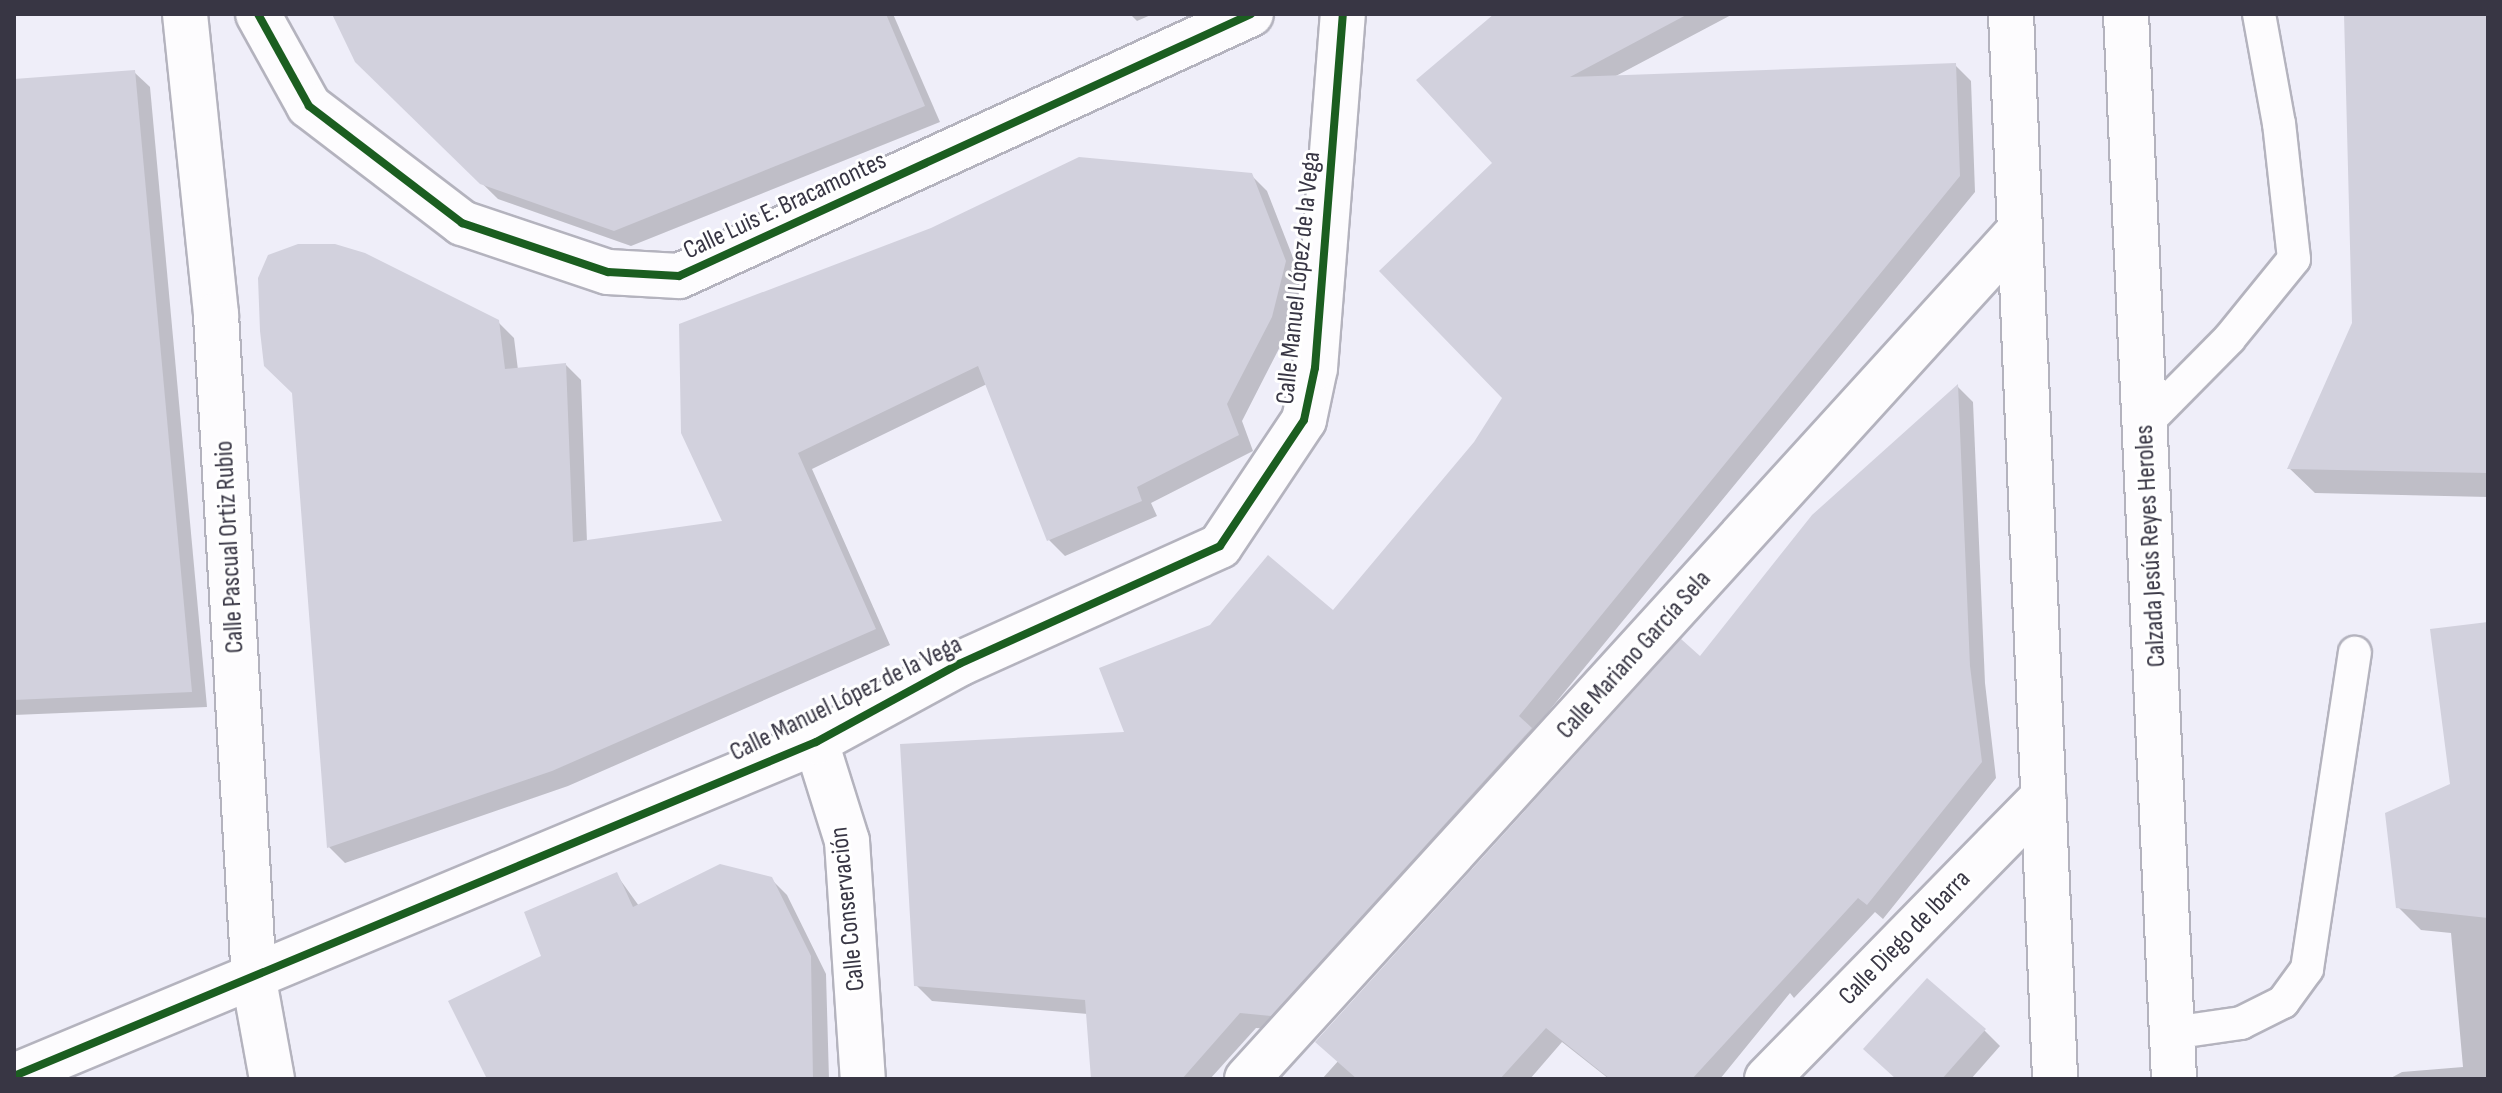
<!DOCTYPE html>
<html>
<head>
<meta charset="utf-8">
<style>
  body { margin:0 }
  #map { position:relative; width:2502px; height:1093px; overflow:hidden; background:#efeef9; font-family:"Sofia Sans Condensed",sans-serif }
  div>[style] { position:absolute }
  .shadow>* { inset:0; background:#0003 }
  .building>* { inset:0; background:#d2d1dd }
  .roads { filter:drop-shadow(2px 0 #b4b3be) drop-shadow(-2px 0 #b4b3be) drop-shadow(0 2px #b4b3be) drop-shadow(0 -2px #b4b3be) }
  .lane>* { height:32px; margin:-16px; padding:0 16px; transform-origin:16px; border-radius:16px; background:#fdfcfe }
  .street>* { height:44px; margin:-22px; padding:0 22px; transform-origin:22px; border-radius:22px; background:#fdfcfe }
  .secondary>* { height:44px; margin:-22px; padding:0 22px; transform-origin:22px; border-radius:22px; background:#fdfcfe }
  .cycleway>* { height:8px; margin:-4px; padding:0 4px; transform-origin:4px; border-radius:4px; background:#1b5e20 }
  span { translate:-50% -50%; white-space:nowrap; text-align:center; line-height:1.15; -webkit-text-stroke:6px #fff; paint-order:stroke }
  .street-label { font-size:26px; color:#383644 }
  .frame { position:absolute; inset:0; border:16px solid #383644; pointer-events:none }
</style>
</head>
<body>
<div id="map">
  <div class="shadow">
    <div style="clip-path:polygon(334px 14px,893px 14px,940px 122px,631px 246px,498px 199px,357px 61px)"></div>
    <div style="clip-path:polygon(1130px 14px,1153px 14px,1137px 21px)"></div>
    <div style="clip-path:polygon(1497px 14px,1733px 14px,1614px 77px,1955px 65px,1971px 81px,1975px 192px,1287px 1030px,1256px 1028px,1210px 1079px,1093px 1079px,1088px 1014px,932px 1001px,916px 985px,1127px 734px,1333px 613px,1475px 443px,1504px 398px,1494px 163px)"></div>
    <div style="clip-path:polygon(2346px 14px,2488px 14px,2488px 497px,2315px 493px,2289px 468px,2354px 324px)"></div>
    <div style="clip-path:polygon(134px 72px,150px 87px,207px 707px,14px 715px,14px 81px)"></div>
    <div style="clip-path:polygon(1251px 175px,1267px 191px,1301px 278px,1287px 333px,1242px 421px,1253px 451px,1151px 503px,1157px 516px,1065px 556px,1049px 540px,987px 384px,812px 469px,890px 645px,568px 786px,345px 863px,329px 847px,294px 392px,498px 322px,514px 338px,518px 370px,566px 365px,581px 380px,587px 542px,725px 522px,683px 433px)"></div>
    <div style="clip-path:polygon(1958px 387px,1973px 402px,1985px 683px,1996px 778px,1883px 919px,1875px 912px,1794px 998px,1790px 993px,1720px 1079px,1609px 1079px,1562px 1042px,1530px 1079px,1322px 1079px,1700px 658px)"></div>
    <div style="clip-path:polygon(2488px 624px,2488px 1079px,2389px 1079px,2402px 1072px,2463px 1067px,2451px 933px,2421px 930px,2398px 907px,2452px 785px)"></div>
    <div style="clip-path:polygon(616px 874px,639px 906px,771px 879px,787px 895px,826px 974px,829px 1079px,489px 1079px,544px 957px)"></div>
    <div style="clip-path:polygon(1984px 1030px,2000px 1046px,1971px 1079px,1897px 1079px)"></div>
  </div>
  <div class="building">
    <div style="clip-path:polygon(332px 14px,886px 14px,925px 106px,614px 231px,480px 184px,355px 62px)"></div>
    <div style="clip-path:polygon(1494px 14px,1688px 14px,1570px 77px,1956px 63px,1960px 176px,1519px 716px,1532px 728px,1271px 1016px,1240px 1013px,1182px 1079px,1091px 1079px,1085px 1000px,914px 986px,900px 744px,1124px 732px,1099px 668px,1210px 625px,1268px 555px,1333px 610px,1474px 442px,1502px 398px,1379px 271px,1492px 163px,1416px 80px)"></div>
    <div style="clip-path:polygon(2344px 14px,2488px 14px,2488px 473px,2287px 469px,2352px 323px)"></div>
    <div style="clip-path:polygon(135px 70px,192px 692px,14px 700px,14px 79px)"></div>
    <div style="clip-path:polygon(1079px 157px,1252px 173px,1286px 261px,1272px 317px,1227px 404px,1239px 435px,1137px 487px,1142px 501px,1047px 541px,978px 366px,798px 453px,876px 629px,552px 771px,327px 848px,292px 393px,264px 366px,260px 331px,258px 278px,268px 255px,298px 244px,335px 244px,365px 253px,499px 320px,505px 369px,566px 363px,573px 542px,722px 521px,681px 433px,679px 324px,931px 228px)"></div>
    <div style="clip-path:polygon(1958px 384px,1970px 666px,1982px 762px,1867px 905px,1858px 898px,1692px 1079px,1610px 1079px,1546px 1028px,1500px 1079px,1357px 1079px,1315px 1042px,1681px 639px,1700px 656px,1812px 515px)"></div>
    <div style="clip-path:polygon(2488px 622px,2488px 918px,2396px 908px,2385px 813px,2450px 784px,2430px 629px)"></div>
    <div style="clip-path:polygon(720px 864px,772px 877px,811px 956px,813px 1079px,487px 1079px,448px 1001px,541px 956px,524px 912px,617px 872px,633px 907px)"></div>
    <div style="clip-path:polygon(1927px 978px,1986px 1029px,1942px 1079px,1896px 1079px,1863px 1049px)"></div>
  </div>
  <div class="roads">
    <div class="lane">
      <div style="left:2145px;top:424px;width:120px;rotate:-45.3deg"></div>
      <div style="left:2229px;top:339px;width:103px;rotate:-50.9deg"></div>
      <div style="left:2294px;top:259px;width:136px;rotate:-96.3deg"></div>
      <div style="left:2279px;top:124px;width:112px;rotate:-100.3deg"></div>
      <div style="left:2172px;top:1033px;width:70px;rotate:-8.2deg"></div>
      <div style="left:2241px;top:1023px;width:47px;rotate:-26.6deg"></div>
      <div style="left:2283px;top:1002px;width:41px;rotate:-54deg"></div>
      <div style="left:2307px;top:969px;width:320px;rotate:-81.4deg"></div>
    </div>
    <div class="street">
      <div style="left:185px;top:14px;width:303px;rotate:84.1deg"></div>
      <div style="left:216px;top:315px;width:666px;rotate:86.73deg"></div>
      <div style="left:254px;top:980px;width:101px;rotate:79.7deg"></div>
      <div style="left:258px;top:14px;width:105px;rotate:61deg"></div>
      <div style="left:309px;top:106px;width:193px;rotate:37.4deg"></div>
      <div style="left:462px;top:223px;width:154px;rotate:18.6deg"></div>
      <div style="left:608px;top:272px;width:71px;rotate:3.2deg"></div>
      <div style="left:679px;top:276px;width:629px;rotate:-24.61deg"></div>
      <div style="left:816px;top:742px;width:104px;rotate:72.6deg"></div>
      <div style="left:847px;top:841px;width:239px;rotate:86.2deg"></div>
      <div style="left:14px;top:1076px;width:869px;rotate:-22.61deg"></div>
      <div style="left:816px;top:742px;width:163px;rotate:-28.6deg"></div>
      <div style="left:959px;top:664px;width:286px;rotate:-24.3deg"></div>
      <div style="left:1220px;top:546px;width:151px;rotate:-56.3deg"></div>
      <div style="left:1304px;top:420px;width:53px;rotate:-78.1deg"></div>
      <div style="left:1315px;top:368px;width:355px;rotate:-85.5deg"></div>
      <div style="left:1247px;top:1079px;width:1148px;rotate:-47.68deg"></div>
      <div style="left:1767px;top:1079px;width:395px;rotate:-45.6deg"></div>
    </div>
    <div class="secondary">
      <div style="left:2011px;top:14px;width:1066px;rotate:87.63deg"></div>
      <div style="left:2126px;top:14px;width:1066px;rotate:87.42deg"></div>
    </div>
  </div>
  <div class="cycleway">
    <div style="left:258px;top:14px;width:105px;rotate:61deg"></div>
    <div style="left:309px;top:106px;width:193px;rotate:37.4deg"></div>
    <div style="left:462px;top:223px;width:154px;rotate:18.6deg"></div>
    <div style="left:608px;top:272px;width:71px;rotate:3.2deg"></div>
    <div style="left:679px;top:276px;width:629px;rotate:-24.61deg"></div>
    <div style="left:14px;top:1076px;width:869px;rotate:-22.61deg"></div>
    <div style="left:816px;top:742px;width:163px;rotate:-28.6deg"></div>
    <div style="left:959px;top:664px;width:286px;rotate:-24.3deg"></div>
    <div style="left:1220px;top:546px;width:151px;rotate:-56.3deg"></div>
    <div style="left:1304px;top:420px;width:53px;rotate:-78.1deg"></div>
    <div style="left:1315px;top:368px;width:355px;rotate:-85.5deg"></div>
  </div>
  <div class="street-label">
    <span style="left:785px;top:206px;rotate:-25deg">Calle Luis E. Bracamontes</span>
    <span style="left:1299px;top:278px;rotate:-84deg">Calle Manuel López de la Vega</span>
    <span style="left:2151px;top:546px;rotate:-93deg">Calzada Jesús Reyes Heroles</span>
    <span style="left:230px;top:547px;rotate:-93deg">Calle Pascual Ortiz Rubio</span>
    <span style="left:1634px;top:655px;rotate:-48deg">Calle Mariano García Sela</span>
    <span style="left:846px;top:699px;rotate:-26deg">Calle Manuel López de la Vega</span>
    <span style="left:848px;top:909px;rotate:-96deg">Calle Conservación</span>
    <span style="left:1905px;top:938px;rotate:-46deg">Calle Diego de Ibarra</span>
  </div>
  <div class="frame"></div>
</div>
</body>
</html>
